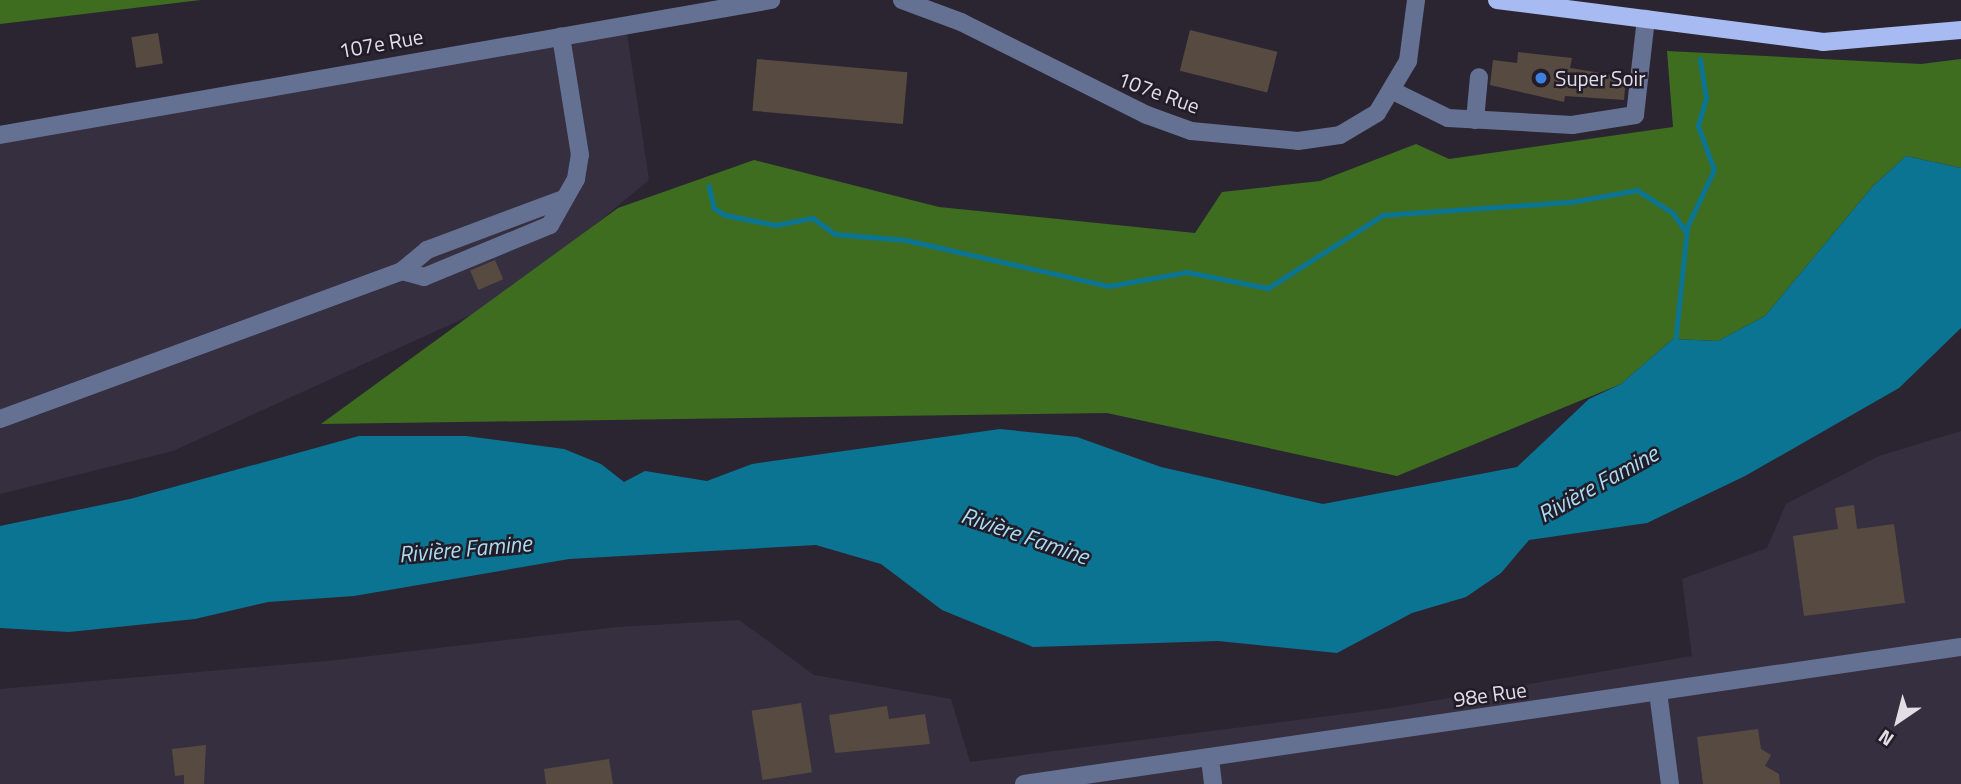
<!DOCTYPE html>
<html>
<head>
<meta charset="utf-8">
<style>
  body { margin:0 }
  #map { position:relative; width:1961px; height:784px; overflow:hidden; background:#2b2532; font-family:"Titillium Web",sans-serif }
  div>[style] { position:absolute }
  .built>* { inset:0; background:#362f40 }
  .forest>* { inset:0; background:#3e6d20 }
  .water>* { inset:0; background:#0c7493 }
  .stream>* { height:4.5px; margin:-2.25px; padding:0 2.25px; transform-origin:2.25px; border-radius:2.25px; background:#0c7493 }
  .building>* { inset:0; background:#574b41; transform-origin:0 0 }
  .minor>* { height:18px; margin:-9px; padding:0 9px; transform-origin:9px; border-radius:9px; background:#657193 }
  .major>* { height:18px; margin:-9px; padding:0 9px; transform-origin:9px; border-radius:9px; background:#a7bbf2 }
  .dots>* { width:19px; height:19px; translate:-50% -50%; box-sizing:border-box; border:4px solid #211c28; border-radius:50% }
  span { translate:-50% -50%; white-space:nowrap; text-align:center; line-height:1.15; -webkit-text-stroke:5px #211c28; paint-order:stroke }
  .street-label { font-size:21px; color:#e1dee6 }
  .poi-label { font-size:21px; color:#e1dee6 }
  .left { translate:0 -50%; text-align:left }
  .water-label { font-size:23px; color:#a9dcf1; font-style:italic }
  .north { position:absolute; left:1863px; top:686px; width:70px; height:70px; -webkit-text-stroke:5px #211c28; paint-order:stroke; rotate:215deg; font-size:19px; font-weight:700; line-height:28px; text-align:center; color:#e1dee6 }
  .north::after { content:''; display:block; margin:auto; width:24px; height:32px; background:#e1dee6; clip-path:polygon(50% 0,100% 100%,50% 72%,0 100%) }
</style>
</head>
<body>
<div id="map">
  <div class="built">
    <div style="clip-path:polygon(626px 27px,649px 180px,504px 300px,173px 451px,0 494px,0 140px)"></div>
    <div style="clip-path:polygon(1961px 431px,1961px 784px,0 784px,0 689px,337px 660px,617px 627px,739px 620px,814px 675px,951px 699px,970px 762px,1391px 708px,1692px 656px,1682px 579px,1767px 548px,1786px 504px,1879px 456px)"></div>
  </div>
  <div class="forest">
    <div style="clip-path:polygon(0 0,201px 0,0 24px)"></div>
    <div style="clip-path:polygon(1667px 51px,1921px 64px,1961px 59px,1961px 168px,1906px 156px,1873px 186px,1765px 316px,1718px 341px,1673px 339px,1621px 384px,1397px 476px,1107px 413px,321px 424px,618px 208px,754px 160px,939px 207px,1195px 233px,1222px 192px,1320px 181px,1416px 144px,1449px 159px,1673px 127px)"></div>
  </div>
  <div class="water">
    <div style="clip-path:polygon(1906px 156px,1961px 168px,1961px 328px,1899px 388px,1745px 476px,1647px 523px,1529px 540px,1501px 573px,1466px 597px,1412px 613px,1337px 653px,1218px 641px,1033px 647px,942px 610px,881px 564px,816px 545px,569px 559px,354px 596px,268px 602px,195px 619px,69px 632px,0 628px,0 526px,130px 499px,359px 436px,466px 436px,564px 449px,601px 464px,624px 482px,645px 471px,707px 481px,752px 464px,1000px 429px,1077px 437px,1161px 467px,1323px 504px,1517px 467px,1589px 399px,1621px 384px,1673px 339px,1718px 341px,1765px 316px,1873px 186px)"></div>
  </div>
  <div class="stream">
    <div style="left:709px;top:186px;width:23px;rotate:77deg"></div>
    <div style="left:714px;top:208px;width:13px;rotate:32deg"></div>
    <div style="left:725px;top:215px;width:52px;rotate:11.1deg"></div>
    <div style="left:776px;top:225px;width:38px;rotate:-11deg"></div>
    <div style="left:813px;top:218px;width:27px;rotate:36deg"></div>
    <div style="left:835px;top:234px;width:71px;rotate:4.8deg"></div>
    <div style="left:906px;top:240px;width:208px;rotate:12.8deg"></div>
    <div style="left:1109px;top:286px;width:79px;rotate:-10.2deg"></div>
    <div style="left:1187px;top:272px;width:83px;rotate:11.2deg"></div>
    <div style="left:1268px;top:288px;width:136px;rotate:-32.4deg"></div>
    <div style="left:1383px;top:215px;width:188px;rotate:-4deg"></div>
    <div style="left:1571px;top:202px;width:67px;rotate:-10.3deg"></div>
    <div style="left:1637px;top:190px;width:43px;rotate:32.6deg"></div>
    <div style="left:1673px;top:213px;width:24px;rotate:55deg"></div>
    <div style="left:1675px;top:344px;width:118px;rotate:-84.1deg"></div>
    <div style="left:1687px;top:227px;width:63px;rotate:-64.7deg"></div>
    <div style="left:1714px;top:170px;width:47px;rotate:-110deg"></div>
    <div style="left:1698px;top:126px;width:29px;rotate:-74deg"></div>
    <div style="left:1706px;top:98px;width:39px;rotate:-99deg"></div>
  </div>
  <div class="building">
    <div style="left:1190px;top:30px;width:90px;height:42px;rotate:14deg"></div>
    <div style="left:158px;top:33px;width:31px;height:27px;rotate:81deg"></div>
    <div style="clip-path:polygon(1518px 52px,1572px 58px,1570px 68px,1626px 77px,1624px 100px,1565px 96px,1564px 102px,1490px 85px,1493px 60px,1517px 63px)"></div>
    <div style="left:757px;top:59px;width:151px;height:52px;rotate:5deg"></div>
    <div style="left:495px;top:260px;width:21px;height:27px;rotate:67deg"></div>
    <div style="clip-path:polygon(1854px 505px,1857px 529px,1894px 524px,1905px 603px,1804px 616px,1793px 536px,1838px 529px,1835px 508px)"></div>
    <div style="left:801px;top:703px;width:70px;height:50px;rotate:81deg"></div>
    <div style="clip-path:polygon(887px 706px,889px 719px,925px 714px,930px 744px,835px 753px,829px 715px)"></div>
    <div style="clip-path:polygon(1758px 729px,1761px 749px,1771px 755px,1765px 766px,1779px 774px,1780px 784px,1703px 784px,1697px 737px)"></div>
    <div style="clip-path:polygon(206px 745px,204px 784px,184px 784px,184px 775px,175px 776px,172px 749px)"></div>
    <div style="clip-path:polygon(609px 759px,613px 784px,546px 784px,544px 769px)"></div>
  </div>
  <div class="minor">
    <div style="left:902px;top:0;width:63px;rotate:20.4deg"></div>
    <div style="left:961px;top:22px;width:208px;rotate:26.6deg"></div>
    <div style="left:1147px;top:115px;width:47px;rotate:20deg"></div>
    <div style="left:1191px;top:131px;width:107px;rotate:5.3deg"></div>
    <div style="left:1298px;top:141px;width:42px;rotate:-8.1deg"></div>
    <div style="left:1340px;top:135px;width:43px;rotate:-30.7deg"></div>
    <div style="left:1377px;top:113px;width:61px;rotate:-59.2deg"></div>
    <div style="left:1408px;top:61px;width:62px;rotate:-82.5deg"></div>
    <div style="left:1393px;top:91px;width:61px;rotate:26.1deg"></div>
    <div style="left:1448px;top:118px;width:124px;rotate:3.2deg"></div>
    <div style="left:1572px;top:125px;width:64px;rotate:-9deg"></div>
    <div style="left:1635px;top:115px;width:97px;rotate:-83.5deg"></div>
    <div style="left:1475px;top:120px;width:43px;rotate:-84.7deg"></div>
    <div style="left:0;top:135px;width:783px;rotate:-9.93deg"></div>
    <div style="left:402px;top:271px;width:33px;rotate:-40deg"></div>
    <div style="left:427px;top:250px;width:143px;rotate:-20.5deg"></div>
    <div style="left:0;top:419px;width:428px;rotate:-20.2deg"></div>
    <div style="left:402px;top:271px;width:23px;rotate:15deg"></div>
    <div style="left:424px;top:277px;width:136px;rotate:-22.4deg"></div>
    <div style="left:550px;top:225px;width:53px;rotate:-60.5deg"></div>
    <div style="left:576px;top:179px;width:24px;rotate:-81deg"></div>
    <div style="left:580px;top:155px;width:120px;rotate:-99.1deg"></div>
    <div style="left:1658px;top:692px;width:93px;rotate:82.6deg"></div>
    <div style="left:1210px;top:759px;width:25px;rotate:83deg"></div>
    <div style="left:1024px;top:784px;width:947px;rotate:-8.32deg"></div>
  </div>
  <div class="major">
    <div style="left:1497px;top:0;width:329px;rotate:7.3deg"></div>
    <div style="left:1823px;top:42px;width:139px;rotate:-5deg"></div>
  </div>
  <div class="dots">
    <div style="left:1541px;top:78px;background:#3f7fe0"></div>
  </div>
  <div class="street-label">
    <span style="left:381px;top:43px;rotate:-10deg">107e Rue</span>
    <span style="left:1159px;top:92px;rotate:20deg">107e Rue</span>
    <span style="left:1490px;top:694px;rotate:-8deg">98e Rue</span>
  </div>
  <div class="poi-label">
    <span class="left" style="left:1555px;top:78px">Super Soir</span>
  </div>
  <div class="water-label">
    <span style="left:1598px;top:484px;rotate:-29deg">Rivière Famine</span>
    <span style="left:1025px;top:536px;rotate:19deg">Rivière Famine</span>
    <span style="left:465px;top:549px;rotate:-5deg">Rivière Famine</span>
  </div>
  <div class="north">N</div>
</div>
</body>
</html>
